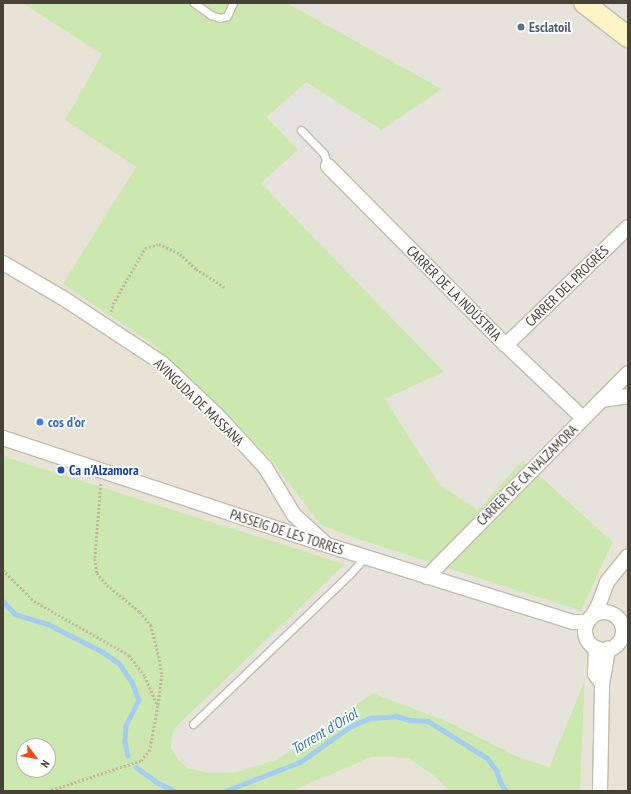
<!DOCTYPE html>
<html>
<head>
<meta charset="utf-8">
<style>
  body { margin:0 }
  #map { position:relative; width:631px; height:794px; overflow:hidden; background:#f4f1e8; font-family:"PT Sans Narrow",sans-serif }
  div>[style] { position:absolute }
  .residential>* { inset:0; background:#e8e3d6 }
  .industrial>* { inset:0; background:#e6e2dc }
  .green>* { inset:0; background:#cce8b0 }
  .parking>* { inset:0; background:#e5e3df }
  .stream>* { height:4.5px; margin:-2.25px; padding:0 2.25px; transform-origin:2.25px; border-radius:2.25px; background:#a4cdf0 }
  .path>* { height:2.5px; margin-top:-1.25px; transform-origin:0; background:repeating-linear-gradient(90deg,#c1b69b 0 2px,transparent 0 4px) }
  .roads { filter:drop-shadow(1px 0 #c2bcad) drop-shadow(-1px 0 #c2bcad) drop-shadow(0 1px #c2bcad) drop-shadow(0 -1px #c2bcad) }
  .service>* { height:7px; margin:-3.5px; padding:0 3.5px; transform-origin:3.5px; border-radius:3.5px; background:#fff }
  .minor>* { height:14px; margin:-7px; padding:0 7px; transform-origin:7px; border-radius:7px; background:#fff }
  .minor>.ring { margin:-7px; padding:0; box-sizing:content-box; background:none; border:14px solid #fff; border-radius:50% }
  .secondary>* { height:20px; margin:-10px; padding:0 10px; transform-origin:10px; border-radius:10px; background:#fef4c7 }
  .dots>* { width:11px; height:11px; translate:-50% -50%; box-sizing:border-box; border:2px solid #fff; border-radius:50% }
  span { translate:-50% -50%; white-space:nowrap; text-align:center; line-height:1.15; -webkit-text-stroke:3.5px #fff; paint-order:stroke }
  .service-label { font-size:14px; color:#4e5e75; font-weight:700 }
  .left { translate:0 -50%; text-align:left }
  .street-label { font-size:14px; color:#474236 }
  .shop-label { font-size:14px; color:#366cbe; font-weight:700 }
  .transit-label { font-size:14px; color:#164399; font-weight:700 }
  .water-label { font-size:15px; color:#2f73b3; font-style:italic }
  .frame { position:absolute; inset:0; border:4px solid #474236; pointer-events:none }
  .north { position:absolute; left:16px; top:738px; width:40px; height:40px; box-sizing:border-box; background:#fff; border:1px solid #b5b3af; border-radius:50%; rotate:122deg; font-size:11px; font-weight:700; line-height:16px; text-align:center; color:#474236 }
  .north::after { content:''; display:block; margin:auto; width:14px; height:18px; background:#f94819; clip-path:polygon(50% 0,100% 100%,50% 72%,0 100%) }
</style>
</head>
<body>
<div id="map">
  <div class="residential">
    <div style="clip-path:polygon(3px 3px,22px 3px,102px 54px,65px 120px,136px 167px,64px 284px,154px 345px,270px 458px,320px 523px,354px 538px,345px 564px,3px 456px)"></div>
    <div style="clip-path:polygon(628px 538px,628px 791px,580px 791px,585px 680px,581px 611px,613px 542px)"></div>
    <div style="clip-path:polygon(372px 757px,391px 757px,410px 759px,434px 776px,450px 791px,292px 791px)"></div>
  </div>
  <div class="industrial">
    <div style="clip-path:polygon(287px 3px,628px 3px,628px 538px,613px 542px,524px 460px,478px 510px,440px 485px,385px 399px,444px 372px,260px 183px,298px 150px,267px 117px,306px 81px,380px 130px,442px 89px)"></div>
    <div style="clip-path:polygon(354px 538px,581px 611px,585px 680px,549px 767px,519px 757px,449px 722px,373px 693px,278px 759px,237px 772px,209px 773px,187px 768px,178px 759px,171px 748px,173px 730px,345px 564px)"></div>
  </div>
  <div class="green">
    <div style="clip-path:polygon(22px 3px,287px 3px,442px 89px,381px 130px,306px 82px,267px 117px,298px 150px,261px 183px,444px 372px,385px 399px,440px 485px,478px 510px,523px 460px,613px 542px,581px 611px,354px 538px,320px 524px,270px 458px,154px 345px,63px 284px,136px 167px,65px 120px,102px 54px)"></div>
    <div style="clip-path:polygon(evenodd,3px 456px,345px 564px,173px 730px,171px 748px,178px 759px,187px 768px,210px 773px,237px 772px,278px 759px,373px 693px,449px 722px,519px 757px,549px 767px,585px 680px,580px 791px,450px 791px,434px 776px,410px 759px,391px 757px,372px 757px,292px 791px,3px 791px,3px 456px,24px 746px,48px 746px,48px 770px,24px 770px,24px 746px)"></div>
  </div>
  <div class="parking">
    <div style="clip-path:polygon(301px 91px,326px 98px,372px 135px,334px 161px,314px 167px,281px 127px,276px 115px)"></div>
  </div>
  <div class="stream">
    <div style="left:3px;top:601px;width:18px;rotate:47deg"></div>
    <div style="left:15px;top:614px;width:34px;rotate:17deg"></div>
    <div style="left:48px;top:624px;width:62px;rotate:27deg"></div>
    <div style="left:103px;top:652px;width:19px;rotate:35deg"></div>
    <div style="left:119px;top:663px;width:23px;rotate:56deg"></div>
    <div style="left:132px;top:682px;width:19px;rotate:69deg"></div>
    <div style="left:139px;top:700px;width:29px;rotate:117deg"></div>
    <div style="left:126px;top:726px;width:16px;rotate:94deg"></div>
    <div style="left:125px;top:742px;width:14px;rotate:78deg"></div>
    <div style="left:136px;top:767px;width:24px;rotate:36deg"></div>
    <div style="left:155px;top:781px;width:22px;rotate:27deg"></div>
    <div style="left:225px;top:791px;width:80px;rotate:-21.1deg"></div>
    <div style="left:300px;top:762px;width:62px;rotate:-35.2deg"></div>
    <div style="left:351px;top:726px;width:21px;rotate:-23deg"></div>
    <div style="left:370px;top:718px;width:26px;rotate:-4deg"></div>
    <div style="left:396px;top:716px;width:15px;rotate:16deg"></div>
    <div style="left:410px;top:720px;width:18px;rotate:3deg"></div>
    <div style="left:428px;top:721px;width:70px;rotate:32.1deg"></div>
    <div style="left:487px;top:758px;width:16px;rotate:52deg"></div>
    <div style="left:497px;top:771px;width:10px;rotate:73deg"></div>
    <div style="left:500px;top:781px;width:12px;rotate:59deg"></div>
  </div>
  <div class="path">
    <div style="left:111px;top:312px;width:8px;rotate:-76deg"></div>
    <div style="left:113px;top:304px;width:64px;rotate:-60.3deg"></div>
    <div style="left:145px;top:248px;width:15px;rotate:-16deg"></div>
    <div style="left:159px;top:244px;width:23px;rotate:25deg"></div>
    <div style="left:180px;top:254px;width:22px;rotate:43deg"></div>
    <div style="left:196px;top:269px;width:34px;rotate:32deg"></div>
    <div style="left:101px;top:484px;width:75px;rotate:94.6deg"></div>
    <div style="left:95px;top:559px;width:14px;rotate:82deg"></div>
    <div style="left:97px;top:573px;width:16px;rotate:50deg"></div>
    <div style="left:107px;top:585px;width:43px;rotate:39.3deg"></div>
    <div style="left:140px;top:612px;width:17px;rotate:50deg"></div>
    <div style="left:151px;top:625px;width:32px;rotate:76deg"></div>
    <div style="left:159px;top:656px;width:19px;rotate:81deg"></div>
    <div style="left:162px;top:675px;width:31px;rotate:97deg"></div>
    <div style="left:3px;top:570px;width:44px;rotate:45deg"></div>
    <div style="left:34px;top:601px;width:109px;rotate:29.6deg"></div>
    <div style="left:129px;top:655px;width:26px;rotate:53deg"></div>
    <div style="left:145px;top:676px;width:33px;rotate:67deg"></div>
    <div style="left:158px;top:706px;width:45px;rotate:100.3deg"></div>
    <div style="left:150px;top:750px;width:14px;rotate:129deg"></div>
    <div style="left:141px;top:761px;width:96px;rotate:161.8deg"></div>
  </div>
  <div class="roads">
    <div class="service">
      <div style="left:194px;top:3px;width:21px;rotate:35deg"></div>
      <div style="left:211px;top:15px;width:9px;rotate:18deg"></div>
      <div style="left:220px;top:18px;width:7px;rotate:-16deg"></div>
      <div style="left:227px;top:16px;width:14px;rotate:-65deg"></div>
      <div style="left:301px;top:130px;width:33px;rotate:46deg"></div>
      <div style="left:324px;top:154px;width:13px;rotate:72deg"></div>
      <div style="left:193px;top:724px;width:216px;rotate:-43.7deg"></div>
      <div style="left:349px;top:575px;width:24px;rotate:-48deg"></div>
    </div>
    <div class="minor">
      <div style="left:328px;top:166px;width:252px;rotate:45.2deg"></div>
      <div style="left:506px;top:345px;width:106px;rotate:43.5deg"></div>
      <div style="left:3px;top:263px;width:69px;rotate:30.3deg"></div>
      <div style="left:63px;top:298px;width:118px;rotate:33.3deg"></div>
      <div style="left:162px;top:363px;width:76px;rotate:43.4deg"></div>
      <div style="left:217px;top:415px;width:71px;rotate:47.3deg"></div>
      <div style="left:265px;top:467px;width:56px;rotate:58.9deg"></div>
      <div style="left:294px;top:515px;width:39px;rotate:42deg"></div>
      <div style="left:506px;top:345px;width:170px;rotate:-44deg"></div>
      <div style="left:601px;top:400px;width:27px;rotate:-8deg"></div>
      <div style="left:3px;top:438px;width:341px;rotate:18.3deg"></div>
      <div style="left:327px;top:545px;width:258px;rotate:17.4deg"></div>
      <div style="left:573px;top:622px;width:7px"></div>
      <div style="left:580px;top:622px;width:7px;rotate:16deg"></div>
      <div style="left:427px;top:577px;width:286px;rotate:-45.4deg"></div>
      <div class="ring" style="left:585px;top:612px;width:24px;height:24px"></div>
      <div style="left:591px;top:618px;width:16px;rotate:-60deg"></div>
      <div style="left:599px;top:604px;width:23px;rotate:-70deg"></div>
      <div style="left:607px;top:582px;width:33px;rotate:-51deg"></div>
      <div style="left:596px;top:648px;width:26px;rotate:92deg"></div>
      <div style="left:595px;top:674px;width:10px;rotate:53deg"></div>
      <div style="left:600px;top:791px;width:107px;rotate:-88.9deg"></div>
      <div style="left:602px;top:684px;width:36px;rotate:-80deg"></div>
    </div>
    <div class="secondary">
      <div style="left:584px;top:3px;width:56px;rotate:37.7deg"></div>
    </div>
  </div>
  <div class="dots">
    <div style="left:521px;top:27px;background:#5c6f8a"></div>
    <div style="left:40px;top:422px;background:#3f7fe0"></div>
    <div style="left:61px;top:470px;background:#1a4fb4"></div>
  </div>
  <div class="service-label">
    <span class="left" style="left:529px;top:27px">Esclatoil</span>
  </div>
  <div class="street-label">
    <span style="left:567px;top:286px;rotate:-44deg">CARRER DEL PROGRÉS</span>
    <span style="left:454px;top:293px;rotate:45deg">CARRER DE LA INDÚSTRIA</span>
    <span style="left:199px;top:402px;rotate:44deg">AVINGUDA DE MASSANA</span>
    <span style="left:527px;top:475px;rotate:-45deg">CARRER DE CA N'ALZAMORA</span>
    <span style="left:287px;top:532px;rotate:18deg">PASSEIG DE LES TORRES</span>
  </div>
  <div class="shop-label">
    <span class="left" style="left:48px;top:422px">cos d'or</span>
  </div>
  <div class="transit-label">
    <span class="left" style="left:69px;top:470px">Ca n'Alzamora</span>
  </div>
  <div class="water-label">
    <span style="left:324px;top:731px;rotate:-31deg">Torrent d'Oriol</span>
  </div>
  <div class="frame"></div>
  <div class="north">N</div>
</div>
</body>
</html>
